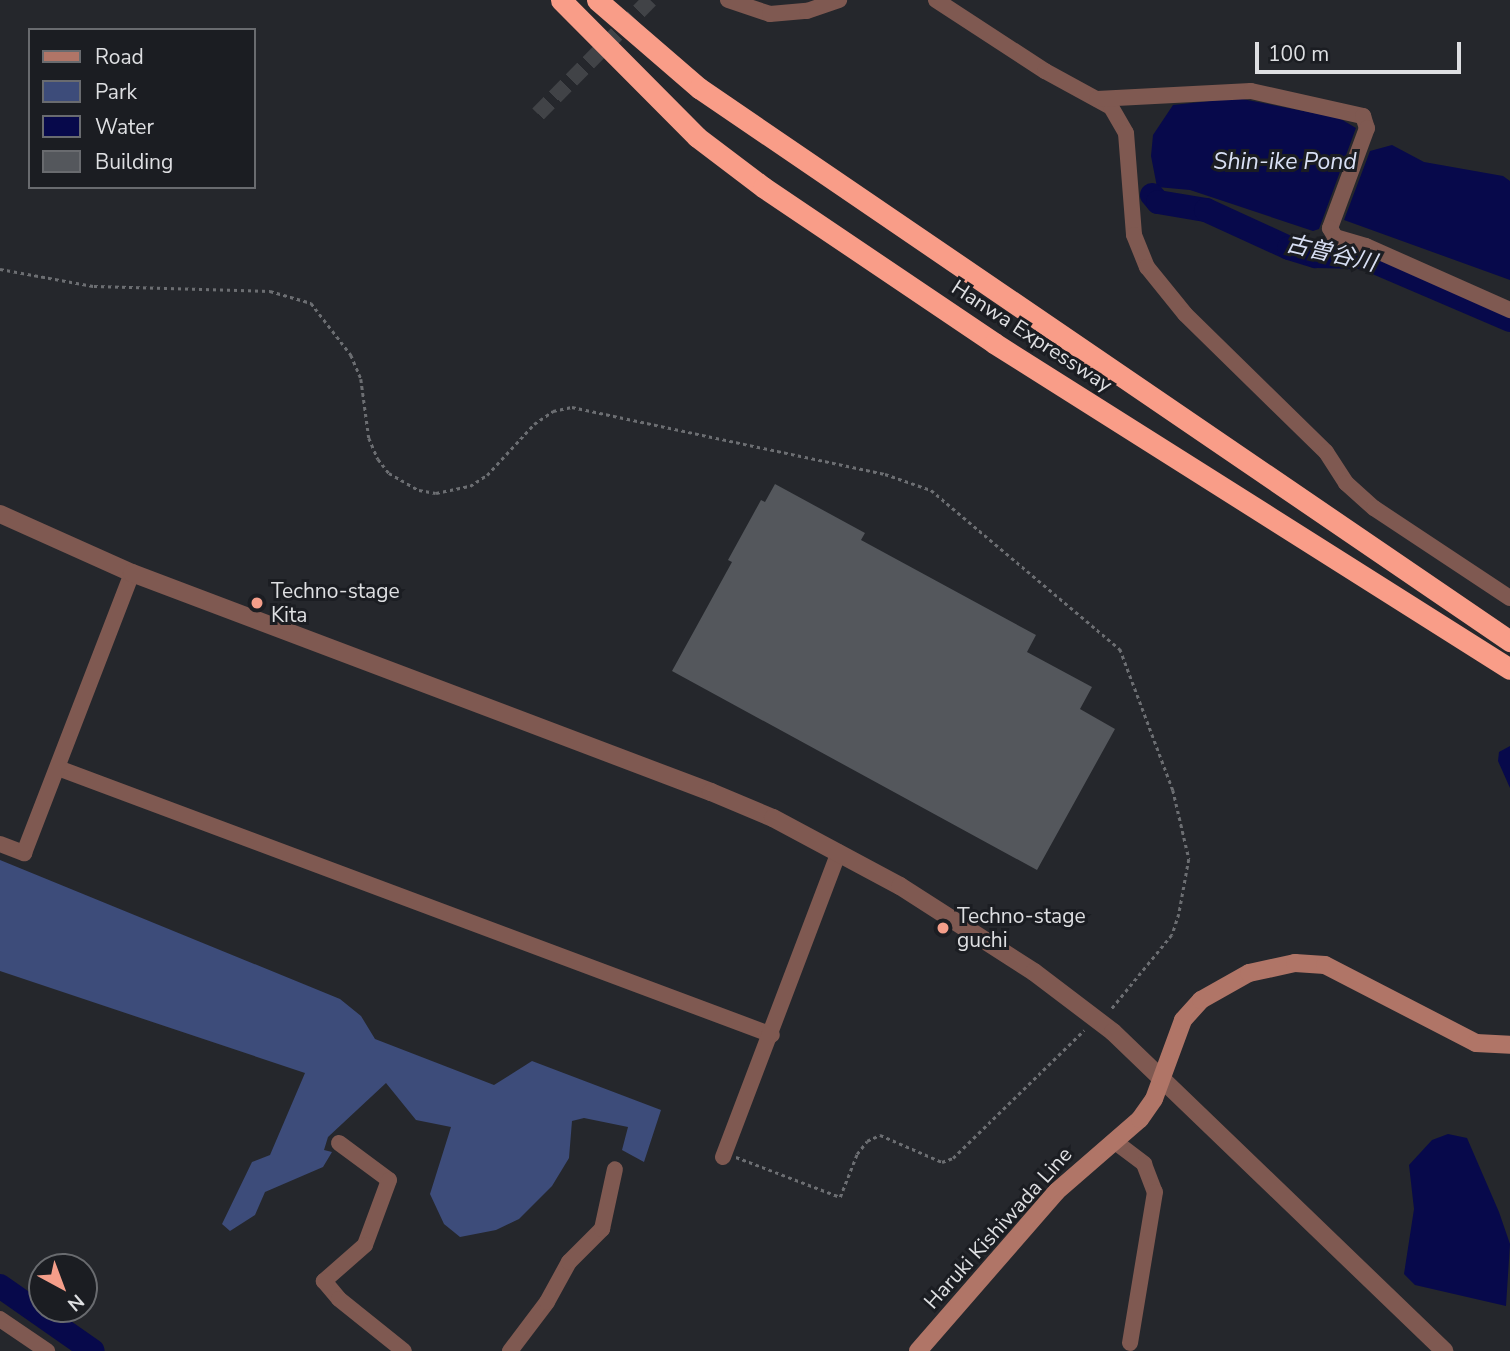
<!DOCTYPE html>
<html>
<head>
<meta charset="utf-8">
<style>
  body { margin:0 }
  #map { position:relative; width:1510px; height:1351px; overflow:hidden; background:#25272c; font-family:"Nunito Sans","Noto Sans JP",sans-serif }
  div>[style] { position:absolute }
  .green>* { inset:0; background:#3d4c7a }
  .water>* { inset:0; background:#07094b }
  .river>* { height:24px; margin:-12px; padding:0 12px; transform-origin:12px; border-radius:12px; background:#07094b }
  .building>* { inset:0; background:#54575c }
  .minor-tunnel>* { height:16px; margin-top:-8px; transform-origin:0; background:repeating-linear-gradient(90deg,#414347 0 16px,transparent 0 24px) }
  .path>* { height:2.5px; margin-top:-1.25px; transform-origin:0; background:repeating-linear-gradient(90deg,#6c6e72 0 3.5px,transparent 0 7px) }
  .minor>* { height:16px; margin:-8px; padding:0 8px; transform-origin:8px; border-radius:8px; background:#7f5951 }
  .tertiary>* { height:18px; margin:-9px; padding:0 9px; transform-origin:9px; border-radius:9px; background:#7f5951 }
  .secondary>* { height:18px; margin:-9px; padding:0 9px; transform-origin:9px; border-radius:9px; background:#b07567 }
  .motorway>* { height:21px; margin:-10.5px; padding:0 10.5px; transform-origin:10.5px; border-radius:10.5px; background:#f99d88 }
  .dots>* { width:19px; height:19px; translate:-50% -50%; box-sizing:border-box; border:4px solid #1b1d22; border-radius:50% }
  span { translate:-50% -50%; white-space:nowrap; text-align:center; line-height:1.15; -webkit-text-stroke:6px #1b1d22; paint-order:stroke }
  .street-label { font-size:21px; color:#dedfe2 }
  .poi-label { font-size:21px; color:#dedfe2 }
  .left { translate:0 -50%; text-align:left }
  .water-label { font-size:23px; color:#d8dff4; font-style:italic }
  .legend { position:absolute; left:28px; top:28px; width:228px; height:161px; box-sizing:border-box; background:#1b1d22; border:2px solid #696b6f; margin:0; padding:9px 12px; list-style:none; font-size:21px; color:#dedfe2 }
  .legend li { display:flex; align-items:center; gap:14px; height:35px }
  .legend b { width:35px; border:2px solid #696b6f }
  .north { position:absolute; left:28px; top:1253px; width:70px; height:70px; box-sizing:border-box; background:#1b1d22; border:2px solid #696b6f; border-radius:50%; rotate:139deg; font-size:19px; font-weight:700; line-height:28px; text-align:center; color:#dedfe2 }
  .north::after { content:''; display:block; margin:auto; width:24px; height:32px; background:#f49e8a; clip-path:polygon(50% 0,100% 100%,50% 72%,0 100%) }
  .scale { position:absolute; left:1255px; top:42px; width:206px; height:32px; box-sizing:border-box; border:4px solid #dedfe2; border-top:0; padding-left:9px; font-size:21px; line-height:24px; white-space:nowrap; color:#dedfe2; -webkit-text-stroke:5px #1b1d22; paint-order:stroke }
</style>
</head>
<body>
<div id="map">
  <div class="green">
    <div style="clip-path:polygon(0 860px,340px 999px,361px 1016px,375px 1039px,494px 1085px,532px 1061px,661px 1110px,644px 1162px,622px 1150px,628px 1127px,584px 1118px,572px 1121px,569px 1158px,552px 1186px,519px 1219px,496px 1230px,460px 1237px,444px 1224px,430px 1194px,451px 1127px,416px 1120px,386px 1083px,328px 1137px,324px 1150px,332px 1152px,323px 1167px,265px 1192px,255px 1215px,230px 1231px,222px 1224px,252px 1162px,270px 1155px,305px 1073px,0 971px)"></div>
  </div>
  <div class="water">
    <div style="clip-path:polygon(1237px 98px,1339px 118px,1356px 128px,1319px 229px,1313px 231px,1190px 190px,1157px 187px,1151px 156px,1153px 135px,1173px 105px)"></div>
    <div style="clip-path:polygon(1392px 145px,1424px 162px,1503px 176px,1510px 181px,1510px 280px,1344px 220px,1370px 151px)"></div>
    <div style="clip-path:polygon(1510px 746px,1510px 788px,1498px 761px,1499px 752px)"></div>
    <div style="clip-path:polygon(1448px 1134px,1467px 1138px,1499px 1212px,1510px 1244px,1506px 1306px,1415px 1285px,1404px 1274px,1414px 1209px,1409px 1165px,1432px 1140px)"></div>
  </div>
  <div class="river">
    <div style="left:1152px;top:195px;width:9px;rotate:49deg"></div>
    <div style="left:1158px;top:202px;width:49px;rotate:9.5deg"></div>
    <div style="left:1206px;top:210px;width:91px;rotate:24.6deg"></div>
    <div style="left:1289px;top:248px;width:28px;rotate:17deg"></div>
    <div style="left:1316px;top:256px;width:47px;rotate:1.2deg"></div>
    <div style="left:1363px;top:257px;width:160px;rotate:23.2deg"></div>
    <div style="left:0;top:1286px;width:113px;rotate:35deg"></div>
  </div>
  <div class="building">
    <div style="clip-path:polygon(775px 484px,865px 533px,861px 540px,1036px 635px,1027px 652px,1092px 687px,1080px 709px,1115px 729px,1037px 870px,672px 671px,732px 562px,728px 560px,761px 500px,765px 502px)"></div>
  </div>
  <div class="minor-tunnel">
    <div style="left:538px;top:114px;width:160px;rotate:-45.5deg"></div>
  </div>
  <div class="path">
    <div style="left:0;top:269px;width:96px;rotate:10.3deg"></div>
    <div style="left:94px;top:286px;width:176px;rotate:1.6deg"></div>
    <div style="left:270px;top:291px;width:43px;rotate:16.3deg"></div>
    <div style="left:311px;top:303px;width:66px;rotate:52.4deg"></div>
    <div style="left:351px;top:355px;width:26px;rotate:67deg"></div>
    <div style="left:361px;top:379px;width:60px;rotate:82.3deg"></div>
    <div style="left:369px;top:438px;width:23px;rotate:67deg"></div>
    <div style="left:378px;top:459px;width:18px;rotate:52deg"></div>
    <div style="left:389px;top:473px;width:34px;rotate:30deg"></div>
    <div style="left:419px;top:490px;width:17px;rotate:10deg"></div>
    <div style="left:436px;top:493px;width:35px;rotate:-12deg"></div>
    <div style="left:470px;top:486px;width:20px;rotate:-33deg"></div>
    <div style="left:487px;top:475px;width:69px;rotate:-47.3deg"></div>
    <div style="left:534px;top:424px;width:23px;rotate:-34deg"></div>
    <div style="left:553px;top:411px;width:19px;rotate:-12deg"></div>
    <div style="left:572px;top:407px;width:320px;rotate:12.1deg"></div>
    <div style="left:885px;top:474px;width:49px;rotate:19.2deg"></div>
    <div style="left:931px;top:490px;width:247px;rotate:40.1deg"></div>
    <div style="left:1120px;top:649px;width:151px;rotate:69.4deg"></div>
    <div style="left:1173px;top:790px;width:71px;rotate:76.9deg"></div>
    <div style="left:1189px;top:859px;width:56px;rotate:100.3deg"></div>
    <div style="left:1179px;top:914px;width:22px;rotate:108deg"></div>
    <div style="left:1172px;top:935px;width:98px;rotate:129.2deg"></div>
    <div style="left:736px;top:1157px;width:111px;rotate:21deg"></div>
    <div style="left:840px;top:1197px;width:46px;rotate:-68.4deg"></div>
    <div style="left:857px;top:1154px;width:16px;rotate:-52deg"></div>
    <div style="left:867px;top:1141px;width:14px;rotate:-25deg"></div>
    <div style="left:880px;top:1135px;width:68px;rotate:23.5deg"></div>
    <div style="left:942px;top:1162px;width:12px;rotate:-20deg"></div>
    <div style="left:953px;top:1158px;width:183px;rotate:-44.3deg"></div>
  </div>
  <div class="minor">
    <div style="left:728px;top:0;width:44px;rotate:18.4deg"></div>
    <div style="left:770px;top:14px;width:37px;rotate:-5deg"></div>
    <div style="left:807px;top:11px;width:34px;rotate:-19deg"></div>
    <div style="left:936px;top:0;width:130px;rotate:33.1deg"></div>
    <div style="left:1045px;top:71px;width:75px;rotate:28.6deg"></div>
    <div style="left:1111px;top:107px;width:30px;rotate:60deg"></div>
    <div style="left:1126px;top:133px;width:102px;rotate:85.5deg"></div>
    <div style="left:1134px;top:235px;width:35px;rotate:68deg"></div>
    <div style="left:1147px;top:267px;width:60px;rotate:51deg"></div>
    <div style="left:1185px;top:314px;width:197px;rotate:44.4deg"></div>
    <div style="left:1326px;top:452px;width:37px;rotate:57deg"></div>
    <div style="left:1346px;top:483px;width:38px;rotate:42deg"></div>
    <div style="left:1374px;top:508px;width:163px;rotate:33.5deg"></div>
    <div style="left:1097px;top:99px;width:154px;rotate:-3deg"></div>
    <div style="left:1251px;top:91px;width:115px;rotate:12.6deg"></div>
    <div style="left:1363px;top:116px;width:13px;rotate:72deg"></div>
    <div style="left:1367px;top:128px;width:107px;rotate:110.3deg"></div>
    <div style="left:1330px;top:228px;width:10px;rotate:61deg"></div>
    <div style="left:1335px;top:237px;width:32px;rotate:16deg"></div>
    <div style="left:1366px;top:246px;width:158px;rotate:24deg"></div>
    <div style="left:58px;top:768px;width:762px;rotate:20.5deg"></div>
    <div style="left:0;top:844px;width:26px;rotate:21deg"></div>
    <div style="left:24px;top:853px;width:300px;rotate:-68.9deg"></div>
    <div style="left:1114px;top:1141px;width:38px;rotate:37deg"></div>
    <div style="left:1144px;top:1164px;width:30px;rotate:69deg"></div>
    <div style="left:1155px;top:1192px;width:153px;rotate:99.4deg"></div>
    <div style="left:339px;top:1143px;width:62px;rotate:36.5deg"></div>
    <div style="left:389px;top:1180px;width:69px;rotate:110.3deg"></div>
    <div style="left:365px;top:1245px;width:55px;rotate:138.7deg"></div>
    <div style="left:324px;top:1281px;width:23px;rotate:50deg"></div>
    <div style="left:339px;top:1299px;width:83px;rotate:38.7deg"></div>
    <div style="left:723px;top:1157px;width:326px;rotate:-69.2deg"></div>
    <div style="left:0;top:1319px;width:57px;rotate:34.2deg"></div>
    <div style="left:510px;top:1351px;width:61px;rotate:-52.9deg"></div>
    <div style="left:547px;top:1302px;width:46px;rotate:-61.2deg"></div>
    <div style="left:569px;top:1262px;width:47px;rotate:-45deg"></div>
    <div style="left:602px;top:1229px;width:61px;rotate:-77.8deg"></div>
  </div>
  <div class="tertiary">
    <div style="left:0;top:514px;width:145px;rotate:24.1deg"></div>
    <div style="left:132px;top:573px;width:619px;rotate:20.72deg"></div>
    <div style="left:711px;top:792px;width:67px;rotate:22.8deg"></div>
    <div style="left:773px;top:818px;width:144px;rotate:28.2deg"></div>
    <div style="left:900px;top:886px;width:159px;rotate:32.7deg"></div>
    <div style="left:1034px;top:972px;width:99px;rotate:37.2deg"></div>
    <div style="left:1113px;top:1032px;width:460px;rotate:43.9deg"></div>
  </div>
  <div class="secondary">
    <div style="left:918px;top:1351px;width:211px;rotate:-49deg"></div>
    <div style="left:1056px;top:1192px;width:111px;rotate:-41deg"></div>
    <div style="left:1140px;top:1119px;width:24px;rotate:-55deg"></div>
    <div style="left:1154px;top:1099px;width:84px;rotate:-69.8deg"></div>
    <div style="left:1183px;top:1020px;width:27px;rotate:-48deg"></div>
    <div style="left:1201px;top:1000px;width:55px;rotate:-29.4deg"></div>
    <div style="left:1249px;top:973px;width:47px;rotate:-12.3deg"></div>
    <div style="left:1295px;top:963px;width:30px;rotate:4deg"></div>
    <div style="left:1325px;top:965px;width:170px;rotate:27.3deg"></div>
    <div style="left:1476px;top:1043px;width:34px;rotate:3deg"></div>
  </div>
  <div class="motorway">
    <div style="left:561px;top:0;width:193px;rotate:45.2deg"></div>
    <div style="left:697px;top:137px;width:83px;rotate:37.1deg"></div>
    <div style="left:763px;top:187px;width:279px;rotate:34deg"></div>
    <div style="left:994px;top:343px;width:610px;rotate:32.28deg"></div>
    <div style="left:597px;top:0;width:135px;rotate:40.8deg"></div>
    <div style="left:699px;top:88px;width:982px;rotate:34.29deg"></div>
  </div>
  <div class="dots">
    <div style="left:257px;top:603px;background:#f49e8a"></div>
    <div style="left:943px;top:928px;background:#f49e8a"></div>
  </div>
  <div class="street-label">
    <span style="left:1032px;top:336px;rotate:33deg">Hanwa Expressway</span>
    <span style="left:998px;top:1228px;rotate:-48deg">Haruki Kishiwada Line</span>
  </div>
  <div class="poi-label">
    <span class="left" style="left:271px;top:603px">Techno-stage<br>Kita</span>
    <span class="left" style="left:957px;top:928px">Techno-stage<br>guchi</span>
  </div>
  <div class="water-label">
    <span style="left:1285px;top:162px">Shin-ike Pond</span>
    <span style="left:1331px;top:254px;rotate:13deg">古曽谷川</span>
  </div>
  <ul class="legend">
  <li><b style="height:9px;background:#b07567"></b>Road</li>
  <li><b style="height:19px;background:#3d4c7a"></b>Park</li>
  <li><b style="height:19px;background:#07094b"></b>Water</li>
  <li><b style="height:19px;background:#54575c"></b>Building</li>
  </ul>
  <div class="north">N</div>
  <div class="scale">100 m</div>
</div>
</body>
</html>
